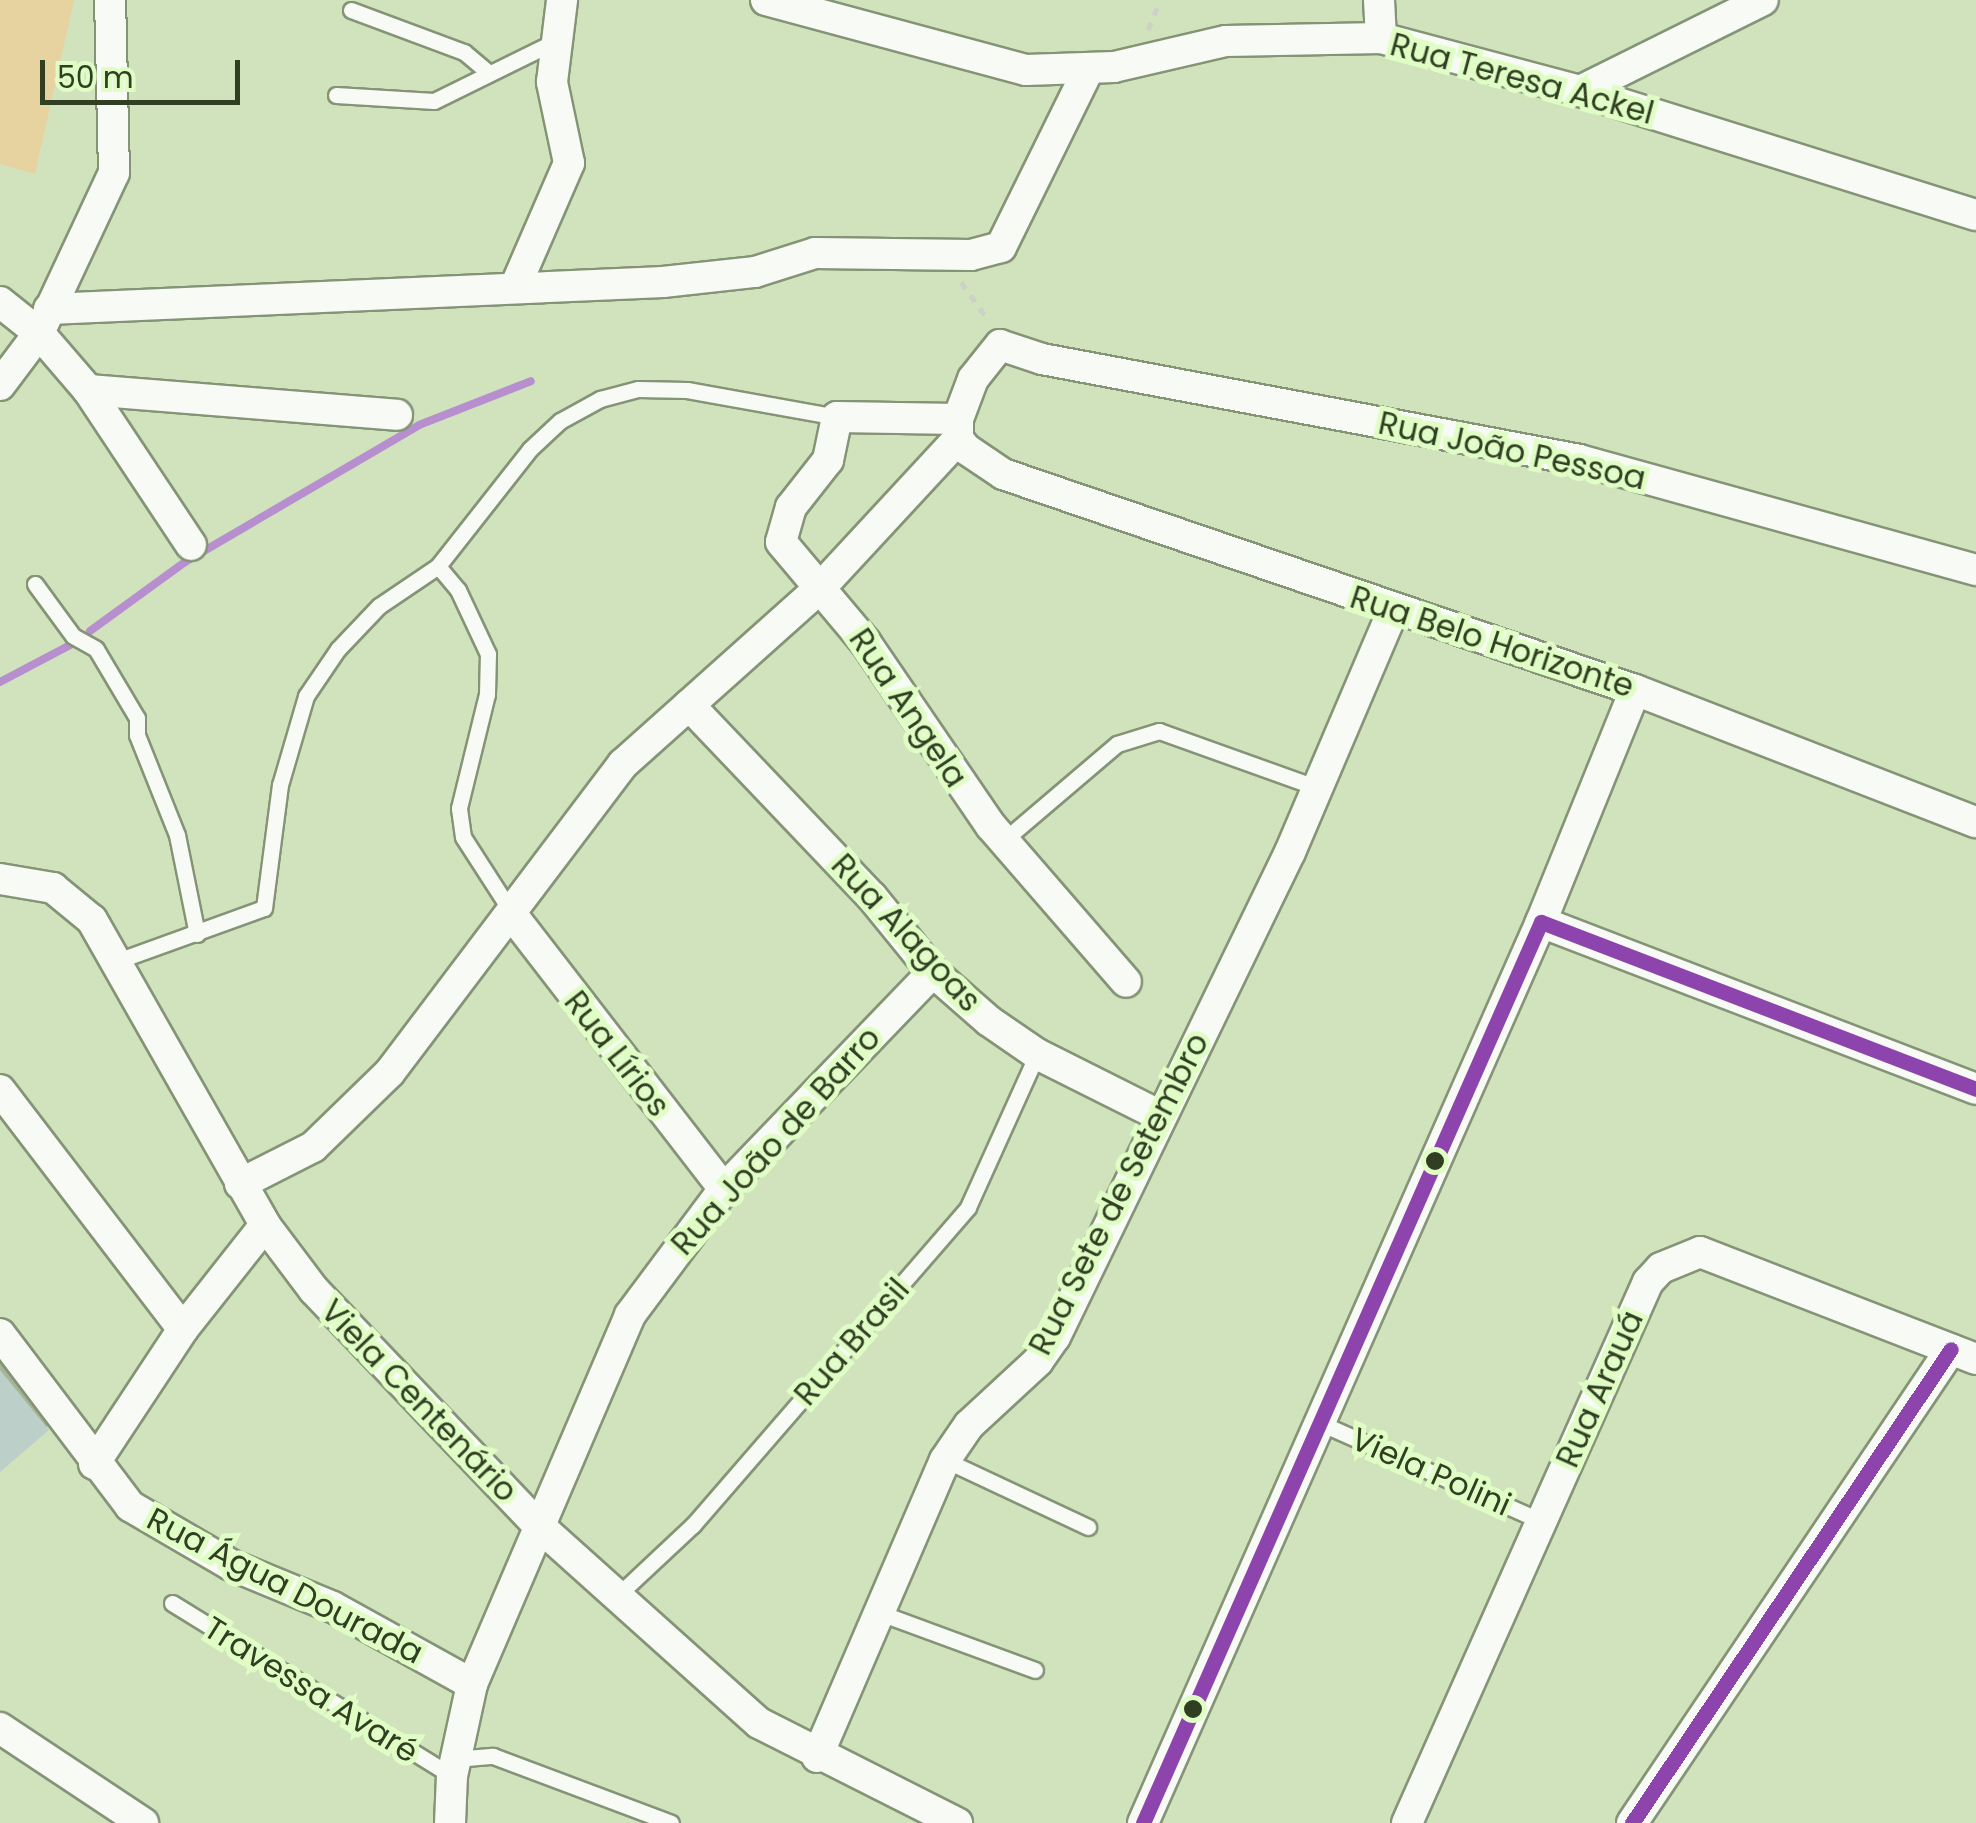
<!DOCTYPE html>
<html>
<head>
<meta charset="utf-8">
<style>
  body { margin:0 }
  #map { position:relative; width:1976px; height:1823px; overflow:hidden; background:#d0e3bd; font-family:Poppins,sans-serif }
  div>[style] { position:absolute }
  .green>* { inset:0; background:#e7d3a0 }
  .shadow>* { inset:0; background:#0003 }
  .stream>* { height:8px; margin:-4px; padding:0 4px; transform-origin:4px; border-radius:4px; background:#b78fcf }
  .building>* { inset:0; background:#bccfc9 }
  .path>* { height:5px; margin-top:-2.5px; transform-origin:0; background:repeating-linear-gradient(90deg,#ccd2c6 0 8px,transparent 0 16px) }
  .roads { filter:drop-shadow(2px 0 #859376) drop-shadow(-2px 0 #859376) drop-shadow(0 2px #859376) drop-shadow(0 -2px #859376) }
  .service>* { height:15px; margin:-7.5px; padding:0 7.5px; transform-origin:7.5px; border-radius:7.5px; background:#f8fbf5 }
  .minor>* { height:30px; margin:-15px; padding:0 15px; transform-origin:15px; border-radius:15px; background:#f8fbf5 }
  .bus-1>* { height:15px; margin:-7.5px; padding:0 7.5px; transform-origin:7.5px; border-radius:7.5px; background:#8e44ad }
  .dots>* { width:28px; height:28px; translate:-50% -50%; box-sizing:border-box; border:5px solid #e0fdc6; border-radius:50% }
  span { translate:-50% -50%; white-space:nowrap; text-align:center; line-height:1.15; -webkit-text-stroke:10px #e0fdc6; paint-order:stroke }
  .street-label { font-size:32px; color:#303e22 }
  .scale { position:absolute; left:40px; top:60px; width:200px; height:45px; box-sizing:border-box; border:5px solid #303e22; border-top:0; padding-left:12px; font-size:30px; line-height:35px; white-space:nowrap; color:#303e22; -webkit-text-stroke:8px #e0fdc6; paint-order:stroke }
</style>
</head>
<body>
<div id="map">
  <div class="green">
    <div style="clip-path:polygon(0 0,74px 0,35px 174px,0 164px)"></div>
  </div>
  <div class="shadow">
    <div style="clip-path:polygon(0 1342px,57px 1418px,0 1469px)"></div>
  </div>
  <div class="stream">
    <div style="left:90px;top:631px;width:117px;rotate:-36deg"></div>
    <div style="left:185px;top:562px;width:271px;rotate:-30.3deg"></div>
    <div style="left:419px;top:425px;width:120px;rotate:-21.4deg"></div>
    <div style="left:0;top:682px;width:81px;rotate:-27.8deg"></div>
  </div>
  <div class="building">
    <div style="clip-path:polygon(0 1370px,49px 1430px,0 1472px)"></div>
  </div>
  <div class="path">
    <div style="left:1148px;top:30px;width:32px;rotate:-68deg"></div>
    <div style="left:961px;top:282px;width:48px;rotate:54.3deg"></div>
  </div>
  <div class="roads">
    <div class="service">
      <div style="left:351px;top:10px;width:121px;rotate:20.4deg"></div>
      <div style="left:464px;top:52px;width:33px;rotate:40deg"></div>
      <div style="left:336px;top:95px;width:98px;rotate:3.5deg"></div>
      <div style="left:434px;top:101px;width:134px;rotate:-26.2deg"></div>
      <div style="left:35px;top:584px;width:64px;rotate:53.8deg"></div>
      <div style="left:73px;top:636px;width:26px;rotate:29deg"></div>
      <div style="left:96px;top:649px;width:80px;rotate:59.3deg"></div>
      <div style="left:137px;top:718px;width:17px;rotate:90deg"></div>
      <div style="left:137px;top:735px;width:108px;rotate:68.2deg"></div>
      <div style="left:177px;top:835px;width:101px;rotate:78.6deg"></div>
      <div style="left:1003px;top:841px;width:150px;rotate:-40.4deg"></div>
      <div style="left:1117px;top:744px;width:44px;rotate:-17.2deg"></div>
      <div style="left:1159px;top:731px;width:169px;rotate:19.7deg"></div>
      <div style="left:512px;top:913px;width:90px;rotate:-122.8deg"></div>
      <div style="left:463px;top:837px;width:29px;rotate:-98deg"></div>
      <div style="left:459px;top:808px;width:117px;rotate:-76.2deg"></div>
      <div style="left:487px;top:694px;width:40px;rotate:-88.6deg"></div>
      <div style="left:488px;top:654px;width:71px;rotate:-115.1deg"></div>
      <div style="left:458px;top:590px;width:31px;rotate:-130deg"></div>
      <div style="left:438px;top:566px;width:149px;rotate:-51.8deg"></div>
      <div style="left:530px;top:449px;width:41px;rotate:-43deg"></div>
      <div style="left:560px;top:421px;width:46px;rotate:-28.8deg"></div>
      <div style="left:600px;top:399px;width:39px;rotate:-15deg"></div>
      <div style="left:638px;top:389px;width:49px;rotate:1.2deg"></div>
      <div style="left:687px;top:390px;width:152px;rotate:10.2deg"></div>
      <div style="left:120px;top:960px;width:153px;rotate:-19.9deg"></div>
      <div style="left:264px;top:908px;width:124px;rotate:-82.6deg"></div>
      <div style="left:280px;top:785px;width:93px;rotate:-73.7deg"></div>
      <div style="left:306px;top:696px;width:57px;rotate:-55.8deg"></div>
      <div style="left:338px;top:649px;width:59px;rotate:-46.4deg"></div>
      <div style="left:379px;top:606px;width:71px;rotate:-34.1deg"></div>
      <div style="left:1320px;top:1423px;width:242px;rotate:23.9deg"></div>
      <div style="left:945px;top:1460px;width:158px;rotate:25.1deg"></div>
      <div style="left:617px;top:1596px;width:104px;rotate:-43.1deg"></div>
      <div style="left:693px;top:1525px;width:420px;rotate:-49.1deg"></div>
      <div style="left:968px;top:1207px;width:168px;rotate:-65.7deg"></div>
      <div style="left:172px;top:1603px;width:329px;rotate:31.7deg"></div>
      <div style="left:880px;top:1613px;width:165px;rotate:20.2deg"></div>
      <div style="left:455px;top:1759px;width:38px;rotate:-5deg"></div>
      <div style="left:493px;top:1756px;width:190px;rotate:20.6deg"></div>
    </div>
    <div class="minor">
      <div style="left:766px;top:0;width:269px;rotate:15.1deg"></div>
      <div style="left:1026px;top:70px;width:88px;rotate:-2deg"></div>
      <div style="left:1114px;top:67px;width:115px;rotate:-13.1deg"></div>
      <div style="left:1226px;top:41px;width:155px;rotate:-1.1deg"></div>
      <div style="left:1381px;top:38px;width:206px;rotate:14.9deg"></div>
      <div style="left:1580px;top:91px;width:415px;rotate:17.4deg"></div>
      <div style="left:1379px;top:0;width:38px;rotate:87deg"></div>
      <div style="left:1580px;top:91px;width:204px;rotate:-26.4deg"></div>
      <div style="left:516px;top:285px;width:133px;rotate:-66.5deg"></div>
      <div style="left:569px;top:163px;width:83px;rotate:-101.9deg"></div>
      <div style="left:552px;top:82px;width:83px;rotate:-83deg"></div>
      <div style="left:0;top:302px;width:50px;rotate:38.5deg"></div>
      <div style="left:39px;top:333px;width:75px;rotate:49.3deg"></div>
      <div style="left:88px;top:390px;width:186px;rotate:56.4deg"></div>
      <div style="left:49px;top:309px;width:615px;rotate:-2.52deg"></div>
      <div style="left:663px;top:282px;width:93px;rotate:-6.2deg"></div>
      <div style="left:755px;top:272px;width:63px;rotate:-17.6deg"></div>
      <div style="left:815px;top:253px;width:156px;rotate:0.7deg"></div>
      <div style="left:971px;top:255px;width:31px;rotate:-15deg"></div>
      <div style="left:1001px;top:247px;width:197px;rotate:-63.8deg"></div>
      <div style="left:0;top:385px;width:65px;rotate:-53.1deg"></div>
      <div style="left:39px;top:333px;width:177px;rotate:-64.9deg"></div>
      <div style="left:114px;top:173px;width:173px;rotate:-91.3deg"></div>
      <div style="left:88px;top:390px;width:310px;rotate:4.6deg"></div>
      <div style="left:958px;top:419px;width:121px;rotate:-179.1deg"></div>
      <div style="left:837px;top:417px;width:44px;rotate:101.8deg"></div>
      <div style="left:828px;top:460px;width:60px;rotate:128.2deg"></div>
      <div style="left:791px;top:507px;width:36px;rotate:106deg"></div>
      <div style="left:781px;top:542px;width:132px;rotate:49.9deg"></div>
      <div style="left:866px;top:643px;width:222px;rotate:55.7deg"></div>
      <div style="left:991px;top:826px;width:206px;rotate:49.1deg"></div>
      <div style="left:1976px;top:570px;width:411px;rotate:-164.5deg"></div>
      <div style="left:1580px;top:460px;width:547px;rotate:-169.37deg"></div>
      <div style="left:1042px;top:359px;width:44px;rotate:-161.6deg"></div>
      <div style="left:1000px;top:345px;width:43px;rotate:128.5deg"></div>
      <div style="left:973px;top:379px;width:43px;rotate:110.6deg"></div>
      <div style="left:958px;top:419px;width:20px;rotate:90deg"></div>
      <div style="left:958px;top:439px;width:13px;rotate:51deg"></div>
      <div style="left:966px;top:449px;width:45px;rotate:34deg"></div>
      <div style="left:1003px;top:474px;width:668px;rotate:18.87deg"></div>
      <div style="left:1635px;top:690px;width:366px;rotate:21.2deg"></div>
      <div style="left:689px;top:705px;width:265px;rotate:46.4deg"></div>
      <div style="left:872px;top:897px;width:97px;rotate:50.9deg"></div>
      <div style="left:933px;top:972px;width:74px;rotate:41.2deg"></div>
      <div style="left:989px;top:1021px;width:58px;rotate:34.5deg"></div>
      <div style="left:1037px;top:1054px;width:136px;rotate:26.6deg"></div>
      <div style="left:0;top:879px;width:54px;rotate:9.6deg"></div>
      <div style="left:53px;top:888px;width:50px;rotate:39.4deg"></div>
      <div style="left:92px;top:920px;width:351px;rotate:60.4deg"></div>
      <div style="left:265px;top:1225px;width:81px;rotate:53deg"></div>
      <div style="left:314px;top:1290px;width:323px;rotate:46.4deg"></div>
      <div style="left:537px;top:1524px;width:298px;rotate:41.9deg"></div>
      <div style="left:759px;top:1723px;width:222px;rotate:26.8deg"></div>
      <div style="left:513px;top:916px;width:345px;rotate:52.3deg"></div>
      <div style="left:1541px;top:922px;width:466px;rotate:21deg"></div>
      <div style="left:0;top:1090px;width:301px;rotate:52.6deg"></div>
      <div style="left:240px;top:1184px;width:82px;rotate:-26.9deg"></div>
      <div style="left:313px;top:1147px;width:107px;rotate:-44.2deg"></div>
      <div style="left:390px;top:1072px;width:386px;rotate:-52.9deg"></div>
      <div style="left:623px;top:764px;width:267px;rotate:-41.8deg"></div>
      <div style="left:822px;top:586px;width:200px;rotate:-47.2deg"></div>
      <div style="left:0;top:1334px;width:216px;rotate:52.9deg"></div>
      <div style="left:130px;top:1506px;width:117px;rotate:30.3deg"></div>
      <div style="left:231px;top:1565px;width:110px;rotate:22.4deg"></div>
      <div style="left:333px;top:1607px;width:159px;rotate:29deg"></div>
      <div style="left:94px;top:1464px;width:162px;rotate:-56.6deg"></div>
      <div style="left:183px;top:1329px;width:132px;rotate:-51.7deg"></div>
      <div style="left:0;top:1728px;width:172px;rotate:33.6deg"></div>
      <div style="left:817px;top:1757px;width:323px;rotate:-66.7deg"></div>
      <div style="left:945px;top:1460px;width:42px;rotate:-55.6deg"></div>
      <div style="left:969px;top:1425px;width:94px;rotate:-42.8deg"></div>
      <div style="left:1038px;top:1361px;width:29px;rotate:-55deg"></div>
      <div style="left:1055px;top:1337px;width:539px;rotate:-64.15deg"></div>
      <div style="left:1290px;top:852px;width:263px;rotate:-66.9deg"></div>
      <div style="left:450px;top:1823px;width:47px;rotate:-87.6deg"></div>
      <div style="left:452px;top:1776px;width:94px;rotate:-77.7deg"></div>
      <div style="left:472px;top:1684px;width:401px;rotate:-66.8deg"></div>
      <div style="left:630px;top:1315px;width:157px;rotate:-53.3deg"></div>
      <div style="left:724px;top:1189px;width:301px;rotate:-46.1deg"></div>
      <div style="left:1143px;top:1823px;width:985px;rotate:-66.17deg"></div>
      <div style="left:1541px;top:922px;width:250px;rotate:-67.9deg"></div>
      <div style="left:1407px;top:1823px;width:592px;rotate:-65.99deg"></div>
      <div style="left:1648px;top:1282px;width:19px;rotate:-47deg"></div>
      <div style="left:1661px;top:1268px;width:42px;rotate:-22.3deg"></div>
      <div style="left:1700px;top:1252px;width:296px;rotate:21.2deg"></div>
      <div style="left:1632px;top:1823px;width:571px;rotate:-56.06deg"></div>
    </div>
  </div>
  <div class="bus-1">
    <div style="left:1541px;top:922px;width:466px;rotate:21deg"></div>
    <div style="left:1143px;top:1823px;width:985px;rotate:-66.17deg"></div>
    <div style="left:1632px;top:1823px;width:571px;rotate:-56.06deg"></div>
  </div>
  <div class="dots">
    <div style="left:1435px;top:1161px;background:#303e22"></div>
    <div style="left:1193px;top:1709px;background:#303e22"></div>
  </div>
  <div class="street-label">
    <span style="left:1522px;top:79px;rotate:15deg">Rua Teresa Ackel</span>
    <span style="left:1512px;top:451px;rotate:12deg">Rua João Pessoa</span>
    <span style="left:1492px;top:642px;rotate:18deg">Rua Belo Horizonte</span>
    <span style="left:908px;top:708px;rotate:56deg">Rua Angela</span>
    <span style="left:906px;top:933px;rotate:47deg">Rua Alagoas</span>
    <span style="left:617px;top:1054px;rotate:52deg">Rua Lírios</span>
    <span style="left:776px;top:1141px;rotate:-48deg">Rua João de Barro</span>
    <span style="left:1119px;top:1194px;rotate:-63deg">Rua Sete de Setembro</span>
    <span style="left:852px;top:1342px;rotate:-49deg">Rua Brasil</span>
    <span style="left:1600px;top:1389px;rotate:-66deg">Rua Arauá</span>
    <span style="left:419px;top:1401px;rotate:46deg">Viela Centenário</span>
    <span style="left:1431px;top:1472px;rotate:24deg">Viela Polini</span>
    <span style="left:285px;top:1586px;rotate:27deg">Rua Água Dourada</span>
    <span style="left:311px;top:1690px;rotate:32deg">Travessa Avaré</span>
  </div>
  <div class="scale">50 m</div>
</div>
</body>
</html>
